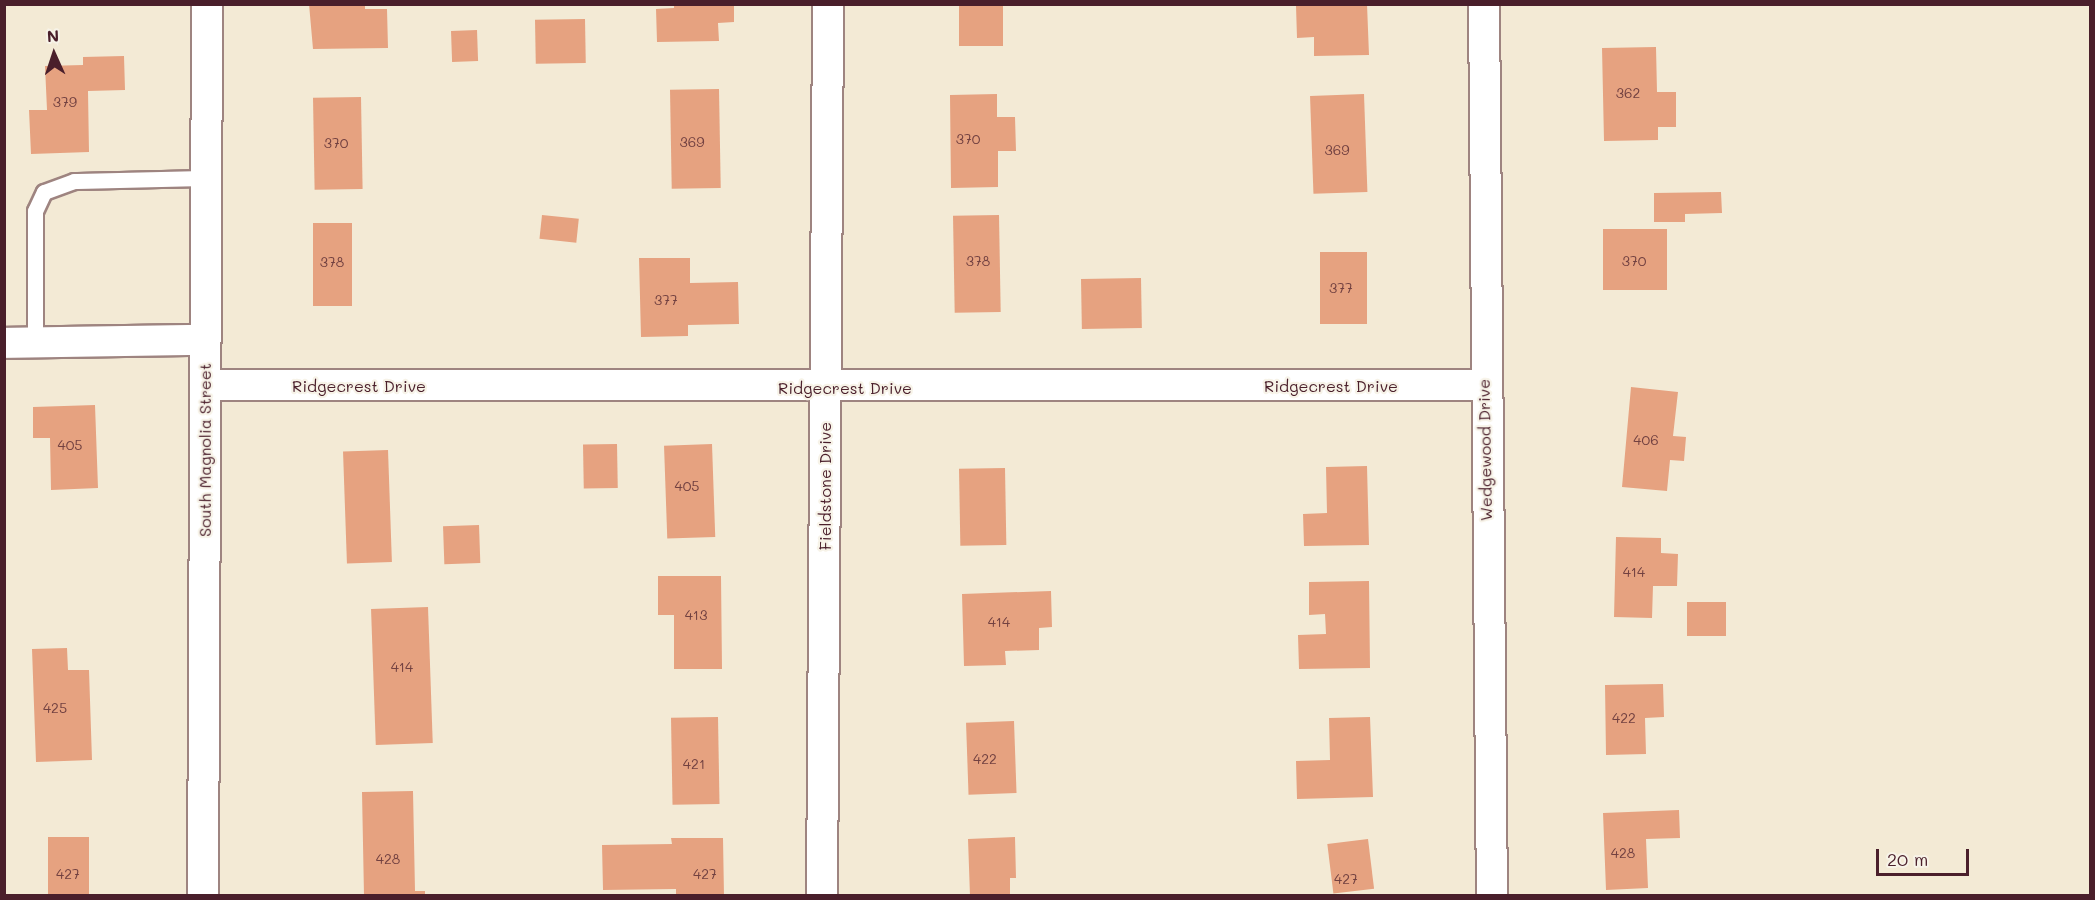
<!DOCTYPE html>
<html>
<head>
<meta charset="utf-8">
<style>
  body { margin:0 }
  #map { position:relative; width:2095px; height:900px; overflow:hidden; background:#f3ead5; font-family:Mali,sans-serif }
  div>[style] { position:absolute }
  .building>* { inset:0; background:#e6a280; transform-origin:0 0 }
  .roads { filter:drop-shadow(2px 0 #9e8480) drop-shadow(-2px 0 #9e8480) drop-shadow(0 2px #9e8480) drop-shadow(0 -2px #9e8480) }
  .service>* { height:15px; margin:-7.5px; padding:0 7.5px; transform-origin:7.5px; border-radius:7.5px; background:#fff }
  .minor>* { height:30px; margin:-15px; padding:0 15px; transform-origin:15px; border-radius:15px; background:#fff }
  span { translate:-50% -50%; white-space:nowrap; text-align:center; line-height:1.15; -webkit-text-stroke:4.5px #f7f3e8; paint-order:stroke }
  .number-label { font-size:14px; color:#714040 }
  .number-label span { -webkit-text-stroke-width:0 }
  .street-label { font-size:16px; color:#4a1f2b }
  .frame { position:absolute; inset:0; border:6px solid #4a1f2b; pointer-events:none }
  .north { position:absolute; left:24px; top:24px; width:60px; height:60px; -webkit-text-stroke:4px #f7f3e8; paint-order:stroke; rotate:357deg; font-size:16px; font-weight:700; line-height:24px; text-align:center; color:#4a1f2b }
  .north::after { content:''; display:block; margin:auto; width:21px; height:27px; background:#4a1f2b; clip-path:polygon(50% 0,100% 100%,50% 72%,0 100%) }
  .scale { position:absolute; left:1876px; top:849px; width:93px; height:27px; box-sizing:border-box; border:3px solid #4a1f2b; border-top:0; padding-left:8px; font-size:18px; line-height:21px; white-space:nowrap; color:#4a1f2b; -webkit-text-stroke:4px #f7f3e8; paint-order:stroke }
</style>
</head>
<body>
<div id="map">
  <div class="building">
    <div style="clip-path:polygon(309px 4px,365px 4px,365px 9px,387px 9px,388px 48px,313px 49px)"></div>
    <div style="clip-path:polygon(674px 4px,734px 4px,734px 22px,718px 23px,719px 41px,657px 42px,656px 9px,674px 8px)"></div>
    <div style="left:959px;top:4px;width:44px;height:42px"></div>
    <div style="clip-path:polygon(1367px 4px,1369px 55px,1314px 56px,1314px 37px,1297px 38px,1296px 6px)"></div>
    <div style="left:585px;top:19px;width:44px;height:50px;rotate:89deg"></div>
    <div style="left:477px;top:30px;width:31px;height:26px;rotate:88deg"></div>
    <div style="clip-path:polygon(1656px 47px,1657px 92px,1676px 92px,1676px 127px,1658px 127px,1658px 140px,1604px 141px,1602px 48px)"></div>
    <div style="clip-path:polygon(124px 56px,125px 90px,88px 91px,89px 152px,31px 154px,29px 110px,47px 110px,45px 66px,83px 65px,83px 57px)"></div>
    <div style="left:719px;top:89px;width:99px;height:49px;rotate:89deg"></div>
    <div style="clip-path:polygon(997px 94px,997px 117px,1015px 117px,1016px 151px,998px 151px,998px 187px,951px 188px,950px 95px)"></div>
    <div style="left:1364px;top:94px;width:98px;height:54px;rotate:88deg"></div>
    <div style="left:361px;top:97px;width:92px;height:48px;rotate:89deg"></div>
    <div style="clip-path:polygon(1721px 192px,1722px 213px,1685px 214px,1685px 222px,1654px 222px,1654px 193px)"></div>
    <div style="left:542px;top:215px;width:37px;height:24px;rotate:6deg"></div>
    <div style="left:999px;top:215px;width:97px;height:46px;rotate:89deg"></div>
    <div style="left:313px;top:223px;width:39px;height:83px"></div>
    <div style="left:1667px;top:229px;width:61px;height:64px;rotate:90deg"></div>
    <div style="left:1320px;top:252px;width:47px;height:72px"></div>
    <div style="clip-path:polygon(639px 258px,690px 258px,690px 283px,738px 282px,739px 324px,688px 325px,688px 336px,641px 337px)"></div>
    <div style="left:1141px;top:278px;width:50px;height:60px;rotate:89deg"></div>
    <div style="clip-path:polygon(1631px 387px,1678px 392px,1673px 436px,1686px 437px,1684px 461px,1670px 460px,1667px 491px,1622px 487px)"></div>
    <div style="clip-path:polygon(95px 405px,98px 488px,51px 490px,50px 438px,33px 438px,33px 407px)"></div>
    <div style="left:617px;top:444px;width:44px;height:34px;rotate:89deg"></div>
    <div style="left:712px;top:444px;width:93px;height:48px;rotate:88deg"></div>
    <div style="left:388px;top:450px;width:112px;height:45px;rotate:88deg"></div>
    <div style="clip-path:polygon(1367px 466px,1369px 545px,1304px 546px,1303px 514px,1327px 513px,1326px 467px)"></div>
    <div style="left:1005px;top:468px;width:77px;height:46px;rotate:89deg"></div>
    <div style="left:479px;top:525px;width:38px;height:36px;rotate:88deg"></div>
    <div style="clip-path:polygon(1616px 537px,1661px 538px,1661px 553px,1678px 554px,1677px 586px,1653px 586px,1652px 618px,1614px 617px)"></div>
    <div style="clip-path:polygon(658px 576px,721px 576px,722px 669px,674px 669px,674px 615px,658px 615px)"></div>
    <div style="clip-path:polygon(1369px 581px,1370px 668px,1299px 669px,1298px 635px,1326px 634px,1325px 614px,1309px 615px,1309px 582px)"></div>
    <div style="clip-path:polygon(1051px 591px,1052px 627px,1039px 628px,1039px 650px,1005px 651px,1006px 665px,964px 666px,962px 594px)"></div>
    <div style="left:1687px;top:602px;width:39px;height:34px"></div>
    <div style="left:428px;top:607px;width:136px;height:57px;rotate:88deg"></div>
    <div style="clip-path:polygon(67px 648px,68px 670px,89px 670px,92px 760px,36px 762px,32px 649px)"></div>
    <div style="clip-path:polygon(1663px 684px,1664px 717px,1645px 718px,1646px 754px,1606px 755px,1605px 685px)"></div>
    <div style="left:718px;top:717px;width:87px;height:47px;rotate:89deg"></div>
    <div style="clip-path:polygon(1370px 717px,1373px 797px,1297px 799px,1296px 761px,1330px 760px,1329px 718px)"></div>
    <div style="left:1014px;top:721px;width:72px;height:48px;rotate:88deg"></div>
    <div style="clip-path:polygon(413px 791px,415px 891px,425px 891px,425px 896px,364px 896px,362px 792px)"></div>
    <div style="clip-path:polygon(1679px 810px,1680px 838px,1646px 839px,1648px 888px,1606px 890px,1603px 813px)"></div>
    <div style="left:48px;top:837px;width:41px;height:59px"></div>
    <div style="clip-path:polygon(1015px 837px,1016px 878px,1010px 878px,1010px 896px,970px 896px,968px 839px)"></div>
    <div style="clip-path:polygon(671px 838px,723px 838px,724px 896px,676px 896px,676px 889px,603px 890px,602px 845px,672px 844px)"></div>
    <div style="left:1368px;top:839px;width:50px;height:41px;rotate:83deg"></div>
  </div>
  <div class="roads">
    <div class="service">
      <div style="left:35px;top:343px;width:132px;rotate:-90deg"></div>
      <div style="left:35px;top:211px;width:21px;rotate:-65deg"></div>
      <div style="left:44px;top:192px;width:32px;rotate:-20deg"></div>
      <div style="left:74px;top:181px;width:132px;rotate:-1.3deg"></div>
    </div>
    <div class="minor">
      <div style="left:1484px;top:4px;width:892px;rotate:89.49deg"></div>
      <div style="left:4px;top:343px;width:201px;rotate:-0.9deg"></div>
      <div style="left:205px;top:385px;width:1279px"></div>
      <div style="left:203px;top:896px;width:892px;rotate:-89.74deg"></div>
      <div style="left:822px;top:896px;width:892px;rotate:-89.61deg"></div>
    </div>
  </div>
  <div class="number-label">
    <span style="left:1628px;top:93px">362</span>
    <span style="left:65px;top:102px">379</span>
    <span style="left:968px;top:139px">370</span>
    <span style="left:692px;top:142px">369</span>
    <span style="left:336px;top:143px">370</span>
    <span style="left:1337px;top:150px">369</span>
    <span style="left:978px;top:261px">378</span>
    <span style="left:1634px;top:261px">370</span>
    <span style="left:332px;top:262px">378</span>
    <span style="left:1341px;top:288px">377</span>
    <span style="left:666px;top:300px">377</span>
    <span style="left:1646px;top:440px">406</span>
    <span style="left:70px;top:445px">405</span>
    <span style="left:687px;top:486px">405</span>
    <span style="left:1634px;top:572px">414</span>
    <span style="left:696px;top:615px">413</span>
    <span style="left:999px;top:622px">414</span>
    <span style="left:402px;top:667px">414</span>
    <span style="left:55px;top:708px">425</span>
    <span style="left:1624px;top:718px">422</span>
    <span style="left:985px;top:759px">422</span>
    <span style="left:694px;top:764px">421</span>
    <span style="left:1623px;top:853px">428</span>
    <span style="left:388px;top:859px">428</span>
    <span style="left:68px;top:874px">427</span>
    <span style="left:705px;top:874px">427</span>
    <span style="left:1346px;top:879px">427</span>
  </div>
  <div class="street-label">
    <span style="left:359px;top:386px">Ridgecrest Drive</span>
    <span style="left:1331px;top:386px">Ridgecrest Drive</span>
    <span style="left:845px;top:388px">Ridgecrest Drive</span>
    <span style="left:205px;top:450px;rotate:-90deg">South Magnolia Street</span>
    <span style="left:1485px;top:450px;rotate:-91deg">Wedgewood Drive</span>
    <span style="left:825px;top:486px;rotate:-90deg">Fieldstone Drive</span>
  </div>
  <div class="frame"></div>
  <div class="north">N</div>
  <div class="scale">20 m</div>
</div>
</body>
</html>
